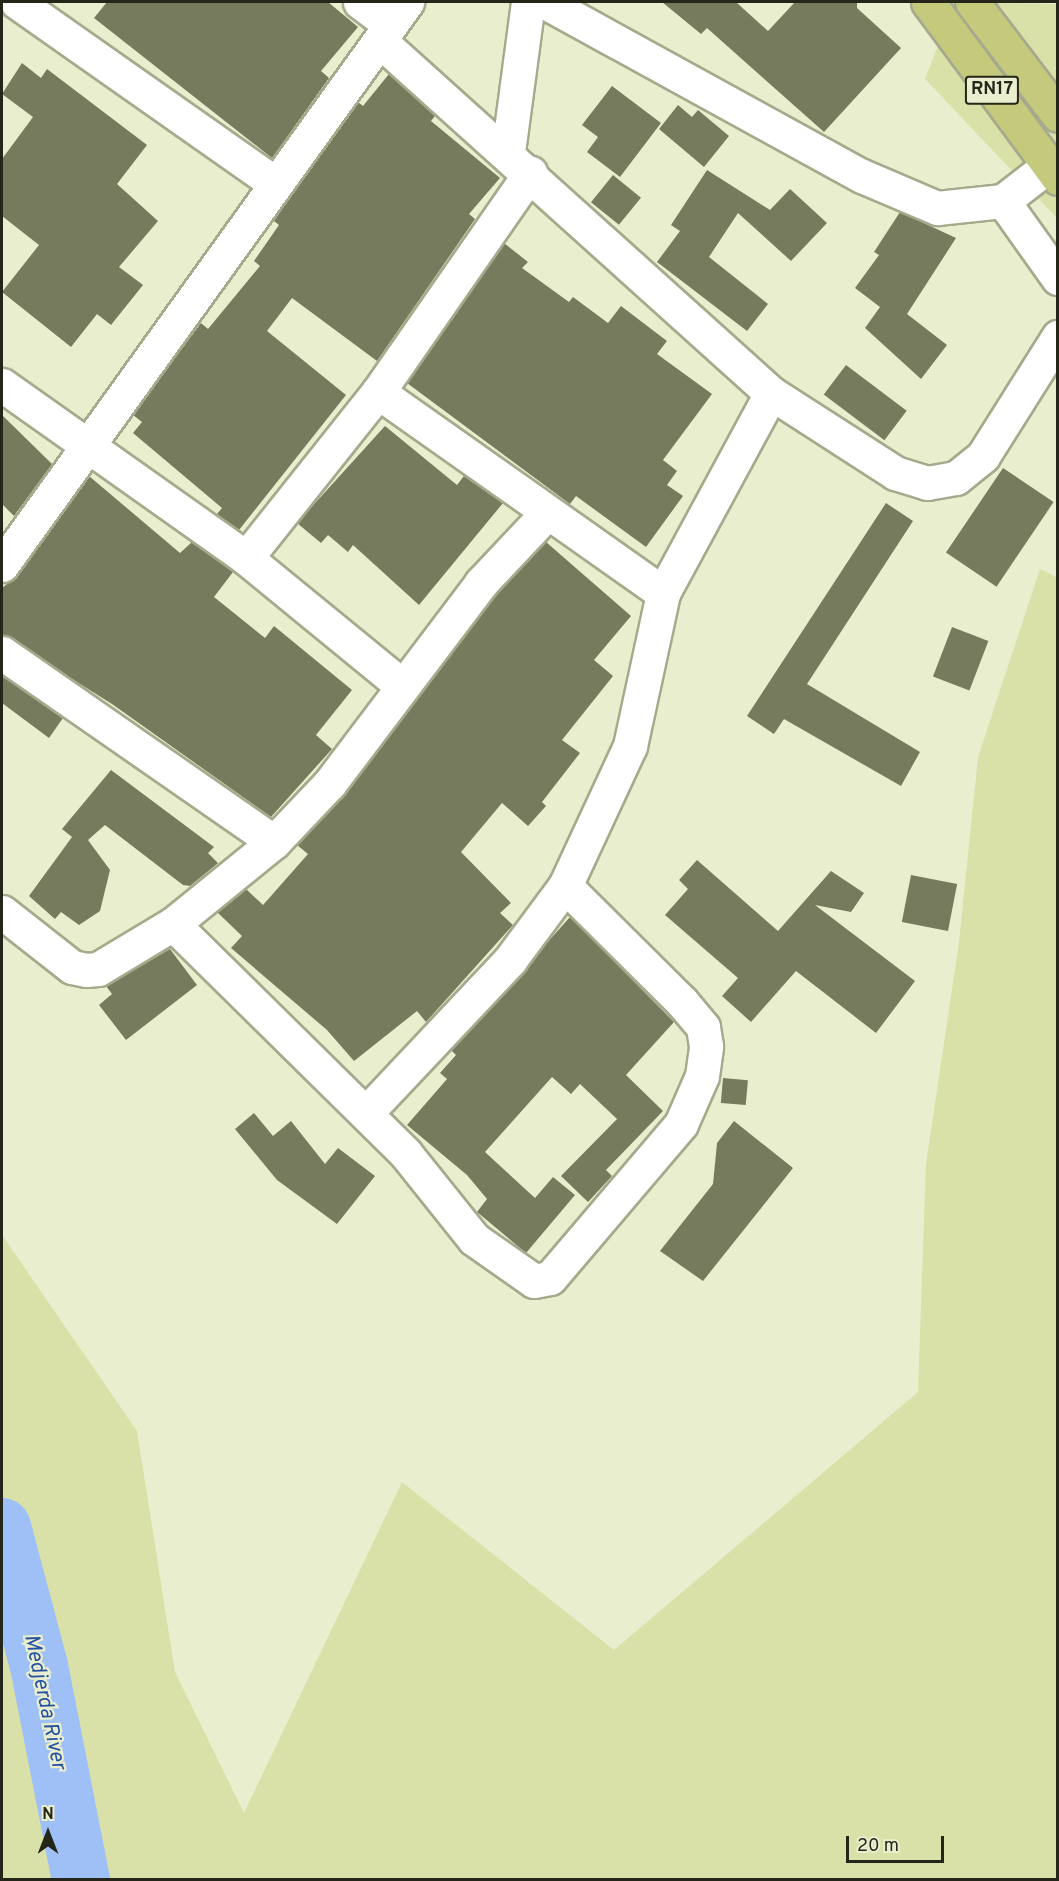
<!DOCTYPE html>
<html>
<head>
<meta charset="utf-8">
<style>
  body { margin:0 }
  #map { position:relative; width:1059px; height:1881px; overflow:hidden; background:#e9eece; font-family:Overpass,sans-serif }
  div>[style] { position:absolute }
  .green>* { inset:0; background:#dae1a8 }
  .river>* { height:58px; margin:-29px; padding:0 29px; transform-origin:29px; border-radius:29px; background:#9fbff7 }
  .building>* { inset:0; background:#777b5e; transform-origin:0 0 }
  .roads { filter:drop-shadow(2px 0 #a6aa8c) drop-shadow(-2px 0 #a6aa8c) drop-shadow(0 2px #a6aa8c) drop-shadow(0 -2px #a6aa8c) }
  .minor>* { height:33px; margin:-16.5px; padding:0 16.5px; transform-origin:16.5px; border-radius:16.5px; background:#fff }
  .major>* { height:33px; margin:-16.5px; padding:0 16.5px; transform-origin:16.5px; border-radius:16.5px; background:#c4c97c }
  span { translate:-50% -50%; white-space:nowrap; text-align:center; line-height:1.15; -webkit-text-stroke:4.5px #e9eece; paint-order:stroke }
  .shield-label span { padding:2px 4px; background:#e9eece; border:2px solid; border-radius:4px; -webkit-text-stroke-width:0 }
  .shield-label { font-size:18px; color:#25261a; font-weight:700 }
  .water-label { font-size:21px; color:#2551a1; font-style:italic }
  .frame { position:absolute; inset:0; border:3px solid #25261a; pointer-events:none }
  .north { position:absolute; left:18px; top:1803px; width:60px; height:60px; -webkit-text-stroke:4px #e9eece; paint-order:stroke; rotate:0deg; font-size:16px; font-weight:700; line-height:24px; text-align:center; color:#25261a }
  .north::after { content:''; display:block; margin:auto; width:21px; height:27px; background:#25261a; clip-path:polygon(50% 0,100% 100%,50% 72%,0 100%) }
  .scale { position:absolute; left:846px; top:1836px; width:98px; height:27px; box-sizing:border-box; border:3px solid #25261a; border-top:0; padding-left:8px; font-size:18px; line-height:21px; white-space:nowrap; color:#25261a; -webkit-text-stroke:4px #e9eece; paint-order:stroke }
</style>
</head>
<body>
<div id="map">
  <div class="green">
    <div style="clip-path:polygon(955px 2px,1057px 4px,1057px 218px,925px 79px)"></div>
    <div style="clip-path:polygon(1040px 569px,1058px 578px,1057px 1879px,2px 1879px,2px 1235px,137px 1431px,175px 1672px,244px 1813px,402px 1482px,614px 1650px,918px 1392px,926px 1164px,959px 942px,978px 757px)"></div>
  </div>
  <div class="river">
    <div style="left:2px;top:1527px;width:144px;rotate:75.1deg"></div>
    <div style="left:39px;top:1666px;width:218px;rotate:78.9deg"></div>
  </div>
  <div class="building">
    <div style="clip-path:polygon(107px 2px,328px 2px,358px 27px,321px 71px,329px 78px,272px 158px,94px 18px)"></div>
    <div style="clip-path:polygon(662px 2px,736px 2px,768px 31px,795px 2px,857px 2px,857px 8px,901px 48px,824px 132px,707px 28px,701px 34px)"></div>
    <div style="clip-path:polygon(22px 63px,41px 78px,47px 69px,147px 145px,117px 184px,158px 221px,119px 267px,143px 285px,111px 325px,97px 314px,71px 347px,2px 292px,39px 245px,2px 216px,2px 159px,33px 117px,2px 94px)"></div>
    <div style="clip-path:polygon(389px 74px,435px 116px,431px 121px,500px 178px,469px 214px,475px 219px,377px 361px,292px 298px,267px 331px,346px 395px,239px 530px,217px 514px,222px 508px,133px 433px,142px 422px,133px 415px,201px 323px,208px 329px,260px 266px,254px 261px,279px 225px,274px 221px,291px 195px,358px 102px,363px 106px)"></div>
    <div style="clip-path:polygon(612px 86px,661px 123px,620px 177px,587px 152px,598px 137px,582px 125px)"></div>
    <div style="clip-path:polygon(678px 105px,692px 117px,698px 110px,729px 136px,704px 167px,659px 129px)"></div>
    <div style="clip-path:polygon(707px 170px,770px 210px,790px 189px,827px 223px,791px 261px,738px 213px,709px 257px,768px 304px,747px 331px,657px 262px,680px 231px,671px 225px)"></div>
    <div style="left:613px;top:175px;width:36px;height:35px;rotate:39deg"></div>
    <div style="clip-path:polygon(900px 212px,956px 238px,907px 314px,947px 345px,921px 379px,865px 328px,880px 307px,855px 288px,879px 255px,874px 252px)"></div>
    <div style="clip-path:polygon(504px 243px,528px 262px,522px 268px,569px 302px,573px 297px,608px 323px,621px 306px,667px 341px,657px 354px,712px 394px,663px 460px,677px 471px,667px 485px,683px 496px,646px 547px,576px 496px,570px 504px,407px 383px)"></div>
    <div style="left:846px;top:365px;width:76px;height:37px;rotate:37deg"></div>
    <div style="clip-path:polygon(2px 415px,52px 464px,14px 516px,2px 504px)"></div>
    <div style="clip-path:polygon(385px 426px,457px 485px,464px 476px,503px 503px,419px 605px,353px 545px,348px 552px,328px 535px,321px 543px,297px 523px)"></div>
    <div style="left:1003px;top:468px;width:61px;height:102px;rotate:34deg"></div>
    <div style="clip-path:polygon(89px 476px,180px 553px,192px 542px,233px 572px,214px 597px,265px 638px,274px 626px,352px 690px,316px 735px,332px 749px,271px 817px,112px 704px,2px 635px,2px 588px,17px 576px)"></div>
    <div style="clip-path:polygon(886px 503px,913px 521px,807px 684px,920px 752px,901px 786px,784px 719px,774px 734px,747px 716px)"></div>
    <div style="clip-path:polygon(546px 542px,631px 616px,594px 660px,613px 676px,562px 740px,580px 753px,542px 802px,546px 806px,528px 826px,502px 803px,461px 852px,511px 903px,500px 913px,513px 925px,426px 1022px,417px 1011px,354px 1061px,327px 1030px,231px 948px,242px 936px,217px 912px,246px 889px,263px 905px,308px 854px,297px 845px,345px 794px,495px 595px)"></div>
    <div style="left:952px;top:627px;width:39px;height:53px;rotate:21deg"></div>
    <div style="clip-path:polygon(2px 675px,63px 718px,49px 738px,2px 703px)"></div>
    <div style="clip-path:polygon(111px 770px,214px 847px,208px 853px,218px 863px,190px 886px,183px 885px,105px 825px,88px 840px,110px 870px,100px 911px,79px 925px,61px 912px,55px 919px,29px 896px,72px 837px,62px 829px)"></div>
    <div style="clip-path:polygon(697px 860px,778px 931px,831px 871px,864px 893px,851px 912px,815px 905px,915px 981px,876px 1033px,796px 971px,751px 1022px,722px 996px,738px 978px,665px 915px,688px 889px,679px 880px)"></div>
    <div style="left:911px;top:875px;width:47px;height:48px;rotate:11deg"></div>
    <div style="clip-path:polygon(570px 917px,674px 1022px,626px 1075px,663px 1111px,606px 1170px,612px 1176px,588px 1202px,561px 1176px,617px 1119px,580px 1084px,571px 1094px,552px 1077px,485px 1152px,535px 1198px,553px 1177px,575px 1195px,526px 1253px,477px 1212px,487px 1199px,467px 1175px,407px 1125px,447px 1079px,440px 1073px,456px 1055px,451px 1050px)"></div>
    <div style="clip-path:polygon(170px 949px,197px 985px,126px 1040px,99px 1005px,112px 994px,106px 986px)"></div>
    <div style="left:723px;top:1078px;width:25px;height:25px;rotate:5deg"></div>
    <div style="clip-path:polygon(254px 1113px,273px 1136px,291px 1121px,325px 1164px,338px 1148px,375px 1176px,337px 1224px,277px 1180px,235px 1129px)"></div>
    <div style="clip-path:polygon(734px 1121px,793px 1168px,703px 1281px,660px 1251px,713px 1184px,717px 1143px)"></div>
  </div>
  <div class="roads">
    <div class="minor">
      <div style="left:17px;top:2px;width:313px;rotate:35.1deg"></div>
      <div style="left:360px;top:2px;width:38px;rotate:37deg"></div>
      <div style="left:545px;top:2px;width:362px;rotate:28.8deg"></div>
      <div style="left:862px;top:176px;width:82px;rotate:23.1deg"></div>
      <div style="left:937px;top:208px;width:66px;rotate:-6.1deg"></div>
      <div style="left:1003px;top:201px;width:57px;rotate:-37.9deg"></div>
      <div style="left:380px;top:41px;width:526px;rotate:42deg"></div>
      <div style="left:771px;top:393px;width:148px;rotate:32.8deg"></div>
      <div style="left:895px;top:473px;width:34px;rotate:17deg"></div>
      <div style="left:927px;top:483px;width:29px;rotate:-10deg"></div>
      <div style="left:956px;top:478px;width:35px;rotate:-39deg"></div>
      <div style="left:983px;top:456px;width:141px;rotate:-57.8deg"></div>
      <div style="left:508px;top:152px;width:151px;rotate:-82.4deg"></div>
      <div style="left:1003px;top:201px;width:95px;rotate:54.5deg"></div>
      <div style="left:2px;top:385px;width:299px;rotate:35.3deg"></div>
      <div style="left:246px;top:558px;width:200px;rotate:39.3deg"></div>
      <div style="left:378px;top:392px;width:349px;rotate:35.2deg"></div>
      <div style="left:246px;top:558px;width:212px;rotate:-51.5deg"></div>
      <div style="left:378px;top:392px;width:267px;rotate:-55.2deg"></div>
      <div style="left:2px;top:565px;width:694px;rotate:-54.27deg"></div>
      <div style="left:2px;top:653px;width:331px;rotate:34.8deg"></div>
      <div style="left:2px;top:912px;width:89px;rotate:38.2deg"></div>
      <div style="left:72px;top:967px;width:14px;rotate:12deg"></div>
      <div style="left:86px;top:970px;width:12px;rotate:-5deg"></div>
      <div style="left:98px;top:969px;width:87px;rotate:-31deg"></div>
      <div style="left:173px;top:924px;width:130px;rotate:-39.1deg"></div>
      <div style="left:274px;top:842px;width:81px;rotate:-46.5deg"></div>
      <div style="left:330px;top:783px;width:251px;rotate:-52.9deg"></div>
      <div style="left:481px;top:583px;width:96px;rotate:-46.7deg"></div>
      <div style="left:173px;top:924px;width:327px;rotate:44.6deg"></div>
      <div style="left:406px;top:1154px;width:109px;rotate:51.3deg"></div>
      <div style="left:474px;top:1239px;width:73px;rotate:35deg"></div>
      <div style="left:534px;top:1281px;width:16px;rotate:-11deg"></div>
      <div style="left:550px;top:1278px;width:202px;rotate:-49.6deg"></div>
      <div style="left:681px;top:1124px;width:52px;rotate:-66.4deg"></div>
      <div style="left:702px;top:1076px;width:30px;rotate:-82deg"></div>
      <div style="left:706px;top:1046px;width:19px;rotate:-99deg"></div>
      <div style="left:703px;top:1027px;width:34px;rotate:-130deg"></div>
      <div style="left:681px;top:1001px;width:163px;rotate:-135.2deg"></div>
      <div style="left:366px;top:1113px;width:210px;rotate:-46.7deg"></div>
      <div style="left:510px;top:960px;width:92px;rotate:-53.4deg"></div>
      <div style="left:565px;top:886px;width:154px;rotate:-65.1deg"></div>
      <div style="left:630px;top:746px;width:157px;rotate:-77.8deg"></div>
      <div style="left:663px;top:593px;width:227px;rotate:-61.6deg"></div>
    </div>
    <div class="major">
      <div style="left:928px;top:2px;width:219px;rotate:53.5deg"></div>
      <div style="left:972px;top:2px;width:142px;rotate:52.7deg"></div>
    </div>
  </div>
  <div class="shield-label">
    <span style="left:992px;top:90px">RN17</span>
  </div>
  <div class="water-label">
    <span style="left:44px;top:1702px;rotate:78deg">Medjerda River</span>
  </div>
  <div class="frame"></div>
  <div class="north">N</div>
  <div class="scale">20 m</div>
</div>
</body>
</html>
